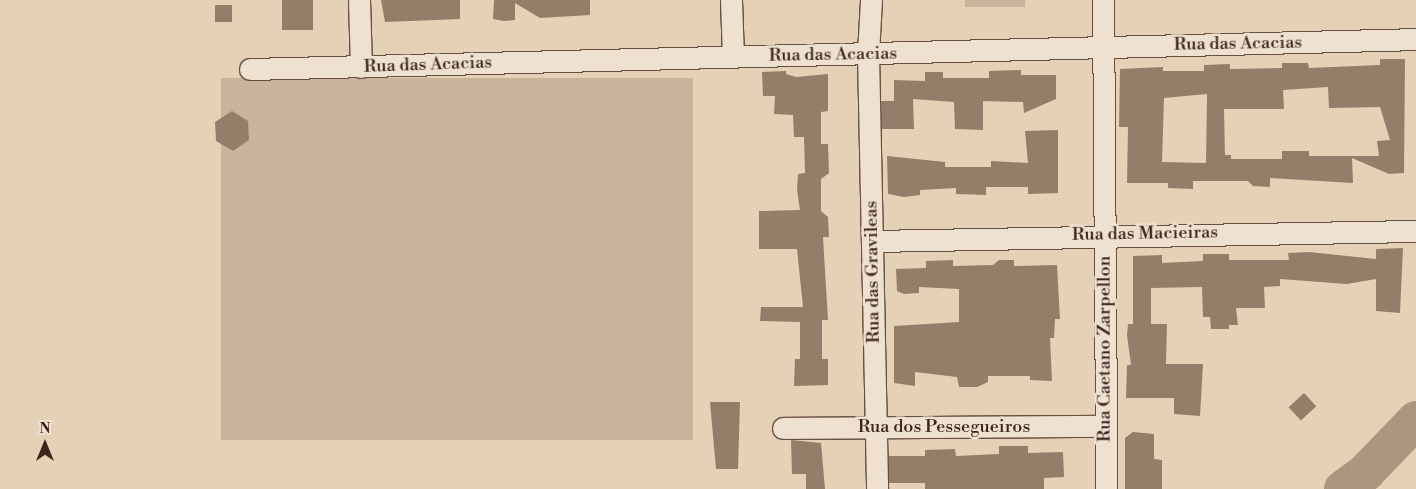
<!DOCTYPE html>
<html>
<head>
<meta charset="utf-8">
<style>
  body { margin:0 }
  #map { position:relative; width:1416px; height:489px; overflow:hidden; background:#e5d1b6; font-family:"Libre Bodoni",serif }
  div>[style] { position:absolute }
  .green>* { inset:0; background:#c8b49b; transform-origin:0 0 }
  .river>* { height:38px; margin:-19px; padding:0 19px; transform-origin:19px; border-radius:19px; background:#ab9680 }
  .building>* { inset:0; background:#937e6a; transform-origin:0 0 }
  .roads { filter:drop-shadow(1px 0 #664f40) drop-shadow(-1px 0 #664f40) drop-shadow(0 1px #664f40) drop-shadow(0 -1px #664f40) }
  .street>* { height:21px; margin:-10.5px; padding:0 10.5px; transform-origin:10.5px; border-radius:10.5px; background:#eee1d0 }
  span { translate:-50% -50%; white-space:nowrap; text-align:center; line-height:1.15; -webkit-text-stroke:5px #eee1d0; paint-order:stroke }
  .street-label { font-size:18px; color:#3b2418 }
  .north { position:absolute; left:20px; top:419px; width:50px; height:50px; -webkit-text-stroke:4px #eee1d0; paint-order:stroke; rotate:0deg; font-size:14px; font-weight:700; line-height:20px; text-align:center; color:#3b2418 }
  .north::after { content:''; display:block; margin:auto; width:18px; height:22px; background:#3b2418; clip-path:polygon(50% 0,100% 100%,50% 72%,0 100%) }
</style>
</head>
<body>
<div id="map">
  <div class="green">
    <div style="left:965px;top:0;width:60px;height:7px"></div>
    <div style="left:221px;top:78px;width:472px;height:362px"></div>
  </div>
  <div class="river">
    <div style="left:1343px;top:489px;width:29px;rotate:-36deg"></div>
    <div style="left:1366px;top:472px;width:72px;rotate:-46.1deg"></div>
  </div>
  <div class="building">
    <div style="left:282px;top:0;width:31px;height:30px"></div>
    <div style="clip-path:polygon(381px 0,460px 0,460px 19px,385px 22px)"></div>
    <div style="clip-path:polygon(494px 0,590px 0,590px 15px,540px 18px,515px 3px,515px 20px,504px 21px,493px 19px)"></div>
    <div style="left:232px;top:5px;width:17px;height:17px;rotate:90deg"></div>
    <div style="clip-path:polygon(evenodd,1380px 59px,1405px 59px,1404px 173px,1389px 174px,1352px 158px,1353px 183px,1270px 178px,1270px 187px,1253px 186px,1248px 181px,1193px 181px,1193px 189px,1168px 188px,1168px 183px,1127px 183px,1128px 127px,1119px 127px,1120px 69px,1163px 67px,1163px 71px,1204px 71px,1204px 65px,1230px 64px,1230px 69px,1282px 68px,1282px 63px,1308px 63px,1309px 68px,1380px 65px,1380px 59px,1328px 87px,1329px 108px,1380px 107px,1390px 140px,1377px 141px,1379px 156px,1309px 156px,1309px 151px,1282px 151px,1282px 159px,1231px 159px,1231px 155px,1225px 155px,1224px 109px,1284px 109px,1283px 90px,1328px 87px,1380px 59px,1207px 94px,1206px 163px,1162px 162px,1164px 98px,1207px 94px)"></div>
    <div style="clip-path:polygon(1021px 70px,1021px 75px,1056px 75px,1056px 99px,1024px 113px,1023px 102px,983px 101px,983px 130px,955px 129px,954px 102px,913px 99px,914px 129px,882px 129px,881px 101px,894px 101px,894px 80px,925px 81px,925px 72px,943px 72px,943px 78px,989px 78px,989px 71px)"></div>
    <div style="clip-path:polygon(786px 71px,786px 74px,796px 77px,828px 74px,828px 111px,821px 112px,821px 144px,828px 144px,829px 173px,821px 179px,821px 211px,828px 217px,829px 237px,823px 237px,828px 320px,822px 320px,822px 359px,828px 359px,828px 385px,794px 386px,795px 359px,800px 359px,800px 322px,760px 321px,761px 307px,803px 307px,797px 249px,759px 249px,759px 211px,800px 210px,797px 190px,798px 174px,805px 173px,804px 137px,794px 137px,793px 115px,774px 114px,775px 96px,763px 96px,762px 72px)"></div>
    <div style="clip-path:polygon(232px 111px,248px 121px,249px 140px,233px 151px,216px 141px,215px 122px)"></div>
    <div style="clip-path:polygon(1058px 130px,1058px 193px,1028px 194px,1028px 187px,986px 187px,986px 195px,956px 194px,956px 188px,920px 190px,920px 195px,904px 197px,888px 194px,887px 156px,945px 162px,945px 167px,991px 167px,991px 161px,1028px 163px,1025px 131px)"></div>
    <div style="clip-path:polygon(1403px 248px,1400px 313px,1376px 311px,1376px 279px,1347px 284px,1280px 279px,1280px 286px,1264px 287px,1265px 308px,1236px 308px,1238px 325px,1229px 325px,1229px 329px,1211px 329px,1210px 317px,1203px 317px,1202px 287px,1151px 288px,1151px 324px,1167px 324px,1166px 364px,1203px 364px,1200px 416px,1174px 414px,1174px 398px,1126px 398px,1127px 365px,1131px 365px,1127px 335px,1128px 324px,1133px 324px,1133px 256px,1162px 255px,1162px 263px,1203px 261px,1203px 254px,1229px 254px,1229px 260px,1289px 260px,1288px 253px,1309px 252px,1376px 259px,1376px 249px)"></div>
    <div style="clip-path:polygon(953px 260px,953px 266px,993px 265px,999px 260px,1014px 260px,1014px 266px,1057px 265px,1060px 319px,1055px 319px,1054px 338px,1050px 338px,1052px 381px,1030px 380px,1030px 376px,988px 376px,988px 382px,977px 387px,959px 387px,957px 377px,915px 372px,915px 386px,894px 383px,894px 326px,959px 322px,959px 289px,919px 287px,919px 293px,904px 294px,897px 291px,896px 269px,926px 268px,926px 261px)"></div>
    <div style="left:1304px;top:393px;width:18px;height:21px;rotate:47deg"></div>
    <div style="clip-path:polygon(710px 402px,740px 402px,738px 469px,716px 469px)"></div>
    <div style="clip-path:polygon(1133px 432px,1154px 434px,1154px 459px,1162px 460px,1162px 489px,1125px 489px,1125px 438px)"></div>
    <div style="clip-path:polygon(791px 440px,821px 443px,825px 489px,806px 489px,806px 474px,792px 474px)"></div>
    <div style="clip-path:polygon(999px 446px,1028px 446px,1028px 453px,1063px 452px,1064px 477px,1044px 478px,1044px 489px,925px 489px,925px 483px,889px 483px,889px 456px,925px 456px,925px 450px,955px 449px,956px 456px,999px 454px)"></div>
  </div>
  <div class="roads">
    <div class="street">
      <div style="left:359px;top:0;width:67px;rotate:88.3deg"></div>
      <div style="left:731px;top:0;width:57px;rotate:88deg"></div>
      <div style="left:871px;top:0;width:54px;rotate:93.2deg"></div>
      <div style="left:868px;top:54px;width:435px;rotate:88.8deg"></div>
      <div style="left:1103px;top:0;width:489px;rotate:89.6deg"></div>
      <div style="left:250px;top:69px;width:1166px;rotate:-1.47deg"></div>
      <div style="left:873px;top:241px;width:543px;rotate:-1.06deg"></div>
      <div style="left:783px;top:428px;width:322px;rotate:-0.4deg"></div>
    </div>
  </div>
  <div class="street-label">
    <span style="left:1238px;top:44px;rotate:-1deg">Rua das Acacias</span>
    <span style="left:833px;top:55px;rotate:-1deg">Rua das Acacias</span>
    <span style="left:428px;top:65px;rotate:-2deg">Rua das Acacias</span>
    <span style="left:1145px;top:234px;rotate:-1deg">Rua das Macieiras</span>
    <span style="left:873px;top:272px;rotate:-91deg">Rua das Gravileas</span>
    <span style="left:1105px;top:349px;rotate:-90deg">Rua Caetano Zarpellon</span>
    <span style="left:944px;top:427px">Rua dos Pessegueiros</span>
  </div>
  <div class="north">N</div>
</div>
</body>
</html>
